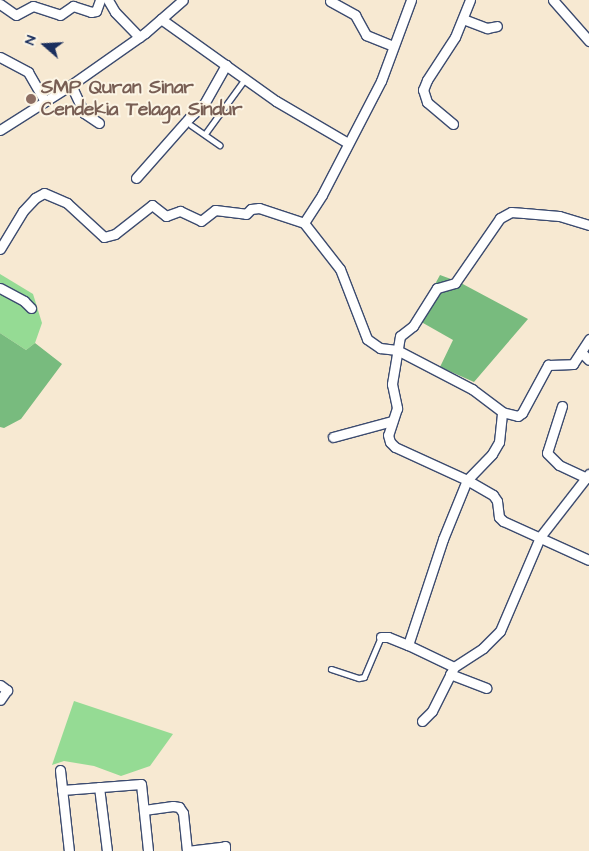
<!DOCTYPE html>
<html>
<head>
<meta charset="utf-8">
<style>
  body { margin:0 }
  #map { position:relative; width:589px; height:851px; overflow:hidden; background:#f7e9d2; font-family:"Architects Daughter",sans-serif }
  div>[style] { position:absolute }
  .green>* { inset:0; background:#95db94 }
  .forest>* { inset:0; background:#78bb7e }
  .roads { filter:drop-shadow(1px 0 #3c4b6f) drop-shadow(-1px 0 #3c4b6f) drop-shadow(0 1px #3c4b6f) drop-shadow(0 -1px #3c4b6f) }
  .service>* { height:4.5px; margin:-2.25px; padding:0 2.25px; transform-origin:2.25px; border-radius:2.25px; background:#fff }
  .minor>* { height:9px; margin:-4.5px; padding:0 4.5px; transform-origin:4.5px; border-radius:4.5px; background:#fff }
  .dots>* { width:14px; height:14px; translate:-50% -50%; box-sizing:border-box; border:2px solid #fcf5e5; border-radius:50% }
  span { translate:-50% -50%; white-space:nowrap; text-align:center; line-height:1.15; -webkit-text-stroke:4px #fcf5e5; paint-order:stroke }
  .education-label { font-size:19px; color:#785e54; font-weight:700 }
  .left { translate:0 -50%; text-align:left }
  .north { position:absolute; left:20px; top:20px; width:50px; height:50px; -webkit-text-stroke:4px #fcf5e5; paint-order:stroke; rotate:289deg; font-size:14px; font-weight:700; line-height:20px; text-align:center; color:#1b2f5e }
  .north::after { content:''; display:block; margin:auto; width:18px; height:22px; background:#1b2f5e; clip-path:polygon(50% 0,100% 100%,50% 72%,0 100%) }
</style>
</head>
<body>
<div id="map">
  <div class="green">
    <div style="clip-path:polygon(0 274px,33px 294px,42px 323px,35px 343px,26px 350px,0 333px)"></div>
    <div style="clip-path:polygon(74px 701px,173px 734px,150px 766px,121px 776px,94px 766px,64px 761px,52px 765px)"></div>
  </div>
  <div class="forest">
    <div style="clip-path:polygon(440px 275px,459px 282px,528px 319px,474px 382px,440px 367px,453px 340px,416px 319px)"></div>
    <div style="clip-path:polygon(0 333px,26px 350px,35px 343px,62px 364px,21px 419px,4px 428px,0 427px)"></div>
  </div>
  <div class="roads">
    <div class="service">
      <div style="left:191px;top:125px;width:35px;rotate:35deg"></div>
      <div style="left:205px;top:134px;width:68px;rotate:-54deg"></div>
      <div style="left:331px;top:669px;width:29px;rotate:18deg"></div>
      <div style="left:359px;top:678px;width:5px;rotate:-11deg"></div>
      <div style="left:364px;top:677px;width:43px;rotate:-67deg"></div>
    </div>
    <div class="minor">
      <div style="left:108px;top:0;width:14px;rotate:60deg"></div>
      <div style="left:115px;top:12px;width:35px;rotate:46deg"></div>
      <div style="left:411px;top:0;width:86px;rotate:110.3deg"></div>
      <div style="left:381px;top:81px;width:128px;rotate:117.4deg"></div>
      <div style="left:322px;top:195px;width:33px;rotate:123deg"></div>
      <div style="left:304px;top:223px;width:58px;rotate:52deg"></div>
      <div style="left:340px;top:269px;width:75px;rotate:68.9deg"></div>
      <div style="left:367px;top:339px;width:16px;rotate:35deg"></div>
      <div style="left:380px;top:348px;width:17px;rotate:7deg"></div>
      <div style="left:397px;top:350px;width:85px;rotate:27.5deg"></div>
      <div style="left:472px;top:389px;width:38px;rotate:37deg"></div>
      <div style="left:502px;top:412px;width:16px;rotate:14deg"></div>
      <div style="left:518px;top:416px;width:5px;rotate:-37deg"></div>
      <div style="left:522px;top:413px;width:55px;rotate:-61.6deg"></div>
      <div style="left:548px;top:365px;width:25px;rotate:-2deg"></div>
      <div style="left:573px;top:364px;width:30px;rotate:-57deg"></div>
      <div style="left:553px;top:0;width:55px;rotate:48.7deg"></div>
      <div style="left:330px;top:1px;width:29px;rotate:29deg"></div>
      <div style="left:355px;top:15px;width:23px;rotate:61deg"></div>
      <div style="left:366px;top:35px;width:29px;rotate:22deg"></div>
      <div style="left:0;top:4px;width:19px;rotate:35deg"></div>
      <div style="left:16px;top:15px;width:19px;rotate:-28deg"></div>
      <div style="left:33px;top:6px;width:28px;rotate:18deg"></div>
      <div style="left:60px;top:15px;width:16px;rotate:-35deg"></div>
      <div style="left:73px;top:6px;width:19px;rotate:18deg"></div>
      <div style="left:91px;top:12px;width:5px;rotate:-11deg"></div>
      <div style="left:96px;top:11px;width:12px;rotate:-70deg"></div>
      <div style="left:161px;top:19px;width:141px;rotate:35.5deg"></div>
      <div style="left:276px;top:101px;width:83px;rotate:30.3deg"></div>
      <div style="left:463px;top:19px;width:26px;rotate:21deg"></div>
      <div style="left:487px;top:28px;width:10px;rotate:-11deg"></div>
      <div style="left:0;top:57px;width:32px;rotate:28deg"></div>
      <div style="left:28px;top:72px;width:34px;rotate:60deg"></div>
      <div style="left:71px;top:85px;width:31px;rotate:65deg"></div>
      <div style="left:84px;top:113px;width:18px;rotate:34deg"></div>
      <div style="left:453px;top:124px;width:34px;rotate:-140deg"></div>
      <div style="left:427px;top:102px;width:13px;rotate:-108deg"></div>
      <div style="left:423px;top:90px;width:11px;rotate:-68deg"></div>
      <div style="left:427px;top:80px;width:51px;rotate:-56.9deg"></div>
      <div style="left:455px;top:37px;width:40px;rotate:-68deg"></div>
      <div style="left:0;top:130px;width:84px;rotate:-32.4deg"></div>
      <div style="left:71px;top:85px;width:90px;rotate:-35.1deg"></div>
      <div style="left:145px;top:33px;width:50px;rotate:-41deg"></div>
      <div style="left:136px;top:178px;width:81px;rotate:-48.5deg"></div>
      <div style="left:190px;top:117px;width:19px;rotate:-43deg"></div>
      <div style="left:204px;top:104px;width:45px;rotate:-60.6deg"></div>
      <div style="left:589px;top:225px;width:31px;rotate:-163deg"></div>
      <div style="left:559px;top:216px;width:35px;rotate:-175deg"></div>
      <div style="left:524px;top:213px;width:13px;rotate:-176deg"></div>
      <div style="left:511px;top:212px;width:13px;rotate:151deg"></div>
      <div style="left:500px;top:218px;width:79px;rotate:124.7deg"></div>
      <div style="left:455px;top:283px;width:19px;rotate:164deg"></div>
      <div style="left:437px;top:288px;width:45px;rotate:122.3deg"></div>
      <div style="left:413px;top:326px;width:16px;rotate:142deg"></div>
      <div style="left:400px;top:336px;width:49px;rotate:99.5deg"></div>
      <div style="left:392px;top:384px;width:25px;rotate:78deg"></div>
      <div style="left:397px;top:408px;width:28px;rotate:108deg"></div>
      <div style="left:388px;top:435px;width:7px;rotate:74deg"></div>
      <div style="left:390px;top:442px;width:7px;rotate:45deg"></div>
      <div style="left:395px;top:447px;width:79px;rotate:24.6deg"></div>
      <div style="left:467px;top:480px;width:30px;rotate:30deg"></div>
      <div style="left:493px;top:495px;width:7px;rotate:56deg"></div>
      <div style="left:497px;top:501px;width:16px;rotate:83deg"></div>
      <div style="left:499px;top:517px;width:6px;rotate:45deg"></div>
      <div style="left:503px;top:521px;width:94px;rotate:24.4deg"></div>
      <div style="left:0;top:249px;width:44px;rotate:-58.8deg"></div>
      <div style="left:23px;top:211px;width:18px;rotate:-47deg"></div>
      <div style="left:35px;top:198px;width:10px;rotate:-29deg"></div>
      <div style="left:44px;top:193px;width:25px;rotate:23deg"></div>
      <div style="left:67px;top:203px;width:50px;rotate:42.6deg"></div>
      <div style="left:104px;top:237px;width:11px;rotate:-15deg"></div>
      <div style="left:115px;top:234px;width:47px;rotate:-38.1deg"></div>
      <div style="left:152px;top:205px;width:18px;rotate:38deg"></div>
      <div style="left:166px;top:216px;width:15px;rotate:-20deg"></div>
      <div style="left:180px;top:211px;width:23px;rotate:25deg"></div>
      <div style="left:201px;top:221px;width:18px;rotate:-38deg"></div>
      <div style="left:215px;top:210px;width:31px;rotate:7deg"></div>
      <div style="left:246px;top:214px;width:7px;rotate:-45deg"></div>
      <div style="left:251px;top:209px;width:8px;rotate:-7deg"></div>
      <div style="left:259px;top:208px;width:47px;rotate:18.4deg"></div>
      <div style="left:0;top:288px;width:27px;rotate:28deg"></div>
      <div style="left:24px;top:301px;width:10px;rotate:45deg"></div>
      <div style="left:581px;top:352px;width:11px;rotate:45deg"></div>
      <div style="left:562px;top:406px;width:49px;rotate:107.7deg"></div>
      <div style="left:547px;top:453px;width:17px;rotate:45deg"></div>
      <div style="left:559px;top:465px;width:31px;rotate:25deg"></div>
      <div style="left:333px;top:437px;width:61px;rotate:-15.2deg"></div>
      <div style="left:381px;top:637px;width:7px"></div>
      <div style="left:388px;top:637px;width:22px;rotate:22deg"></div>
      <div style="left:408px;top:645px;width:51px;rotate:25.6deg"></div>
      <div style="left:408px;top:645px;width:112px;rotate:-71.7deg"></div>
      <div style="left:443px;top:539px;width:64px;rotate:-67.9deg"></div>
      <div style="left:467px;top:480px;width:36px;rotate:-46deg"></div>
      <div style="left:492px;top:454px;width:14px;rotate:-60deg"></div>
      <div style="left:499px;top:442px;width:30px;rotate:-84deg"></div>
      <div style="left:450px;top:674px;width:39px;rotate:21deg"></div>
      <div style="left:0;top:685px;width:9px;rotate:36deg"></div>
      <div style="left:7px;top:690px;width:12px;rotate:125deg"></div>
      <div style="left:422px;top:721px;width:14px;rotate:-45deg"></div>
      <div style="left:432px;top:711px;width:49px;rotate:-63.4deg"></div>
      <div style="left:454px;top:667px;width:35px;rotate:-33deg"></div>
      <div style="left:483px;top:648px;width:24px;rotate:-45deg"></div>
      <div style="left:500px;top:631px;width:102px;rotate:-66.9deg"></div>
      <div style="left:540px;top:537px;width:80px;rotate:-52.1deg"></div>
      <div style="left:60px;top:770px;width:81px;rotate:83.7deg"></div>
      <div style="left:99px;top:787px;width:64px;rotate:82.9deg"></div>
      <div style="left:62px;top:790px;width:79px;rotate:-4.3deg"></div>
      <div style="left:141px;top:784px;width:67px;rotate:84deg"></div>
      <div style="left:144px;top:810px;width:29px;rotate:-8deg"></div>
      <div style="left:173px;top:806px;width:6px;rotate:9deg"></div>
      <div style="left:179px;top:807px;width:7px;rotate:56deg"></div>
      <div style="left:183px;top:813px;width:38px;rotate:84deg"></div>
      <div style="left:187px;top:851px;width:38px;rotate:-7deg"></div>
      <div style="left:225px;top:846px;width:5px;rotate:90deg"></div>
    </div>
  </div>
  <div class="dots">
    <div style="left:31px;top:99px;background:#8d6e63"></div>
  </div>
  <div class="education-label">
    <span class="left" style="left:41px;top:99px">SMP Quran Sinar<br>Cendekia Telaga Sindur</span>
  </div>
  <div class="north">N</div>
</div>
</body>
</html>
